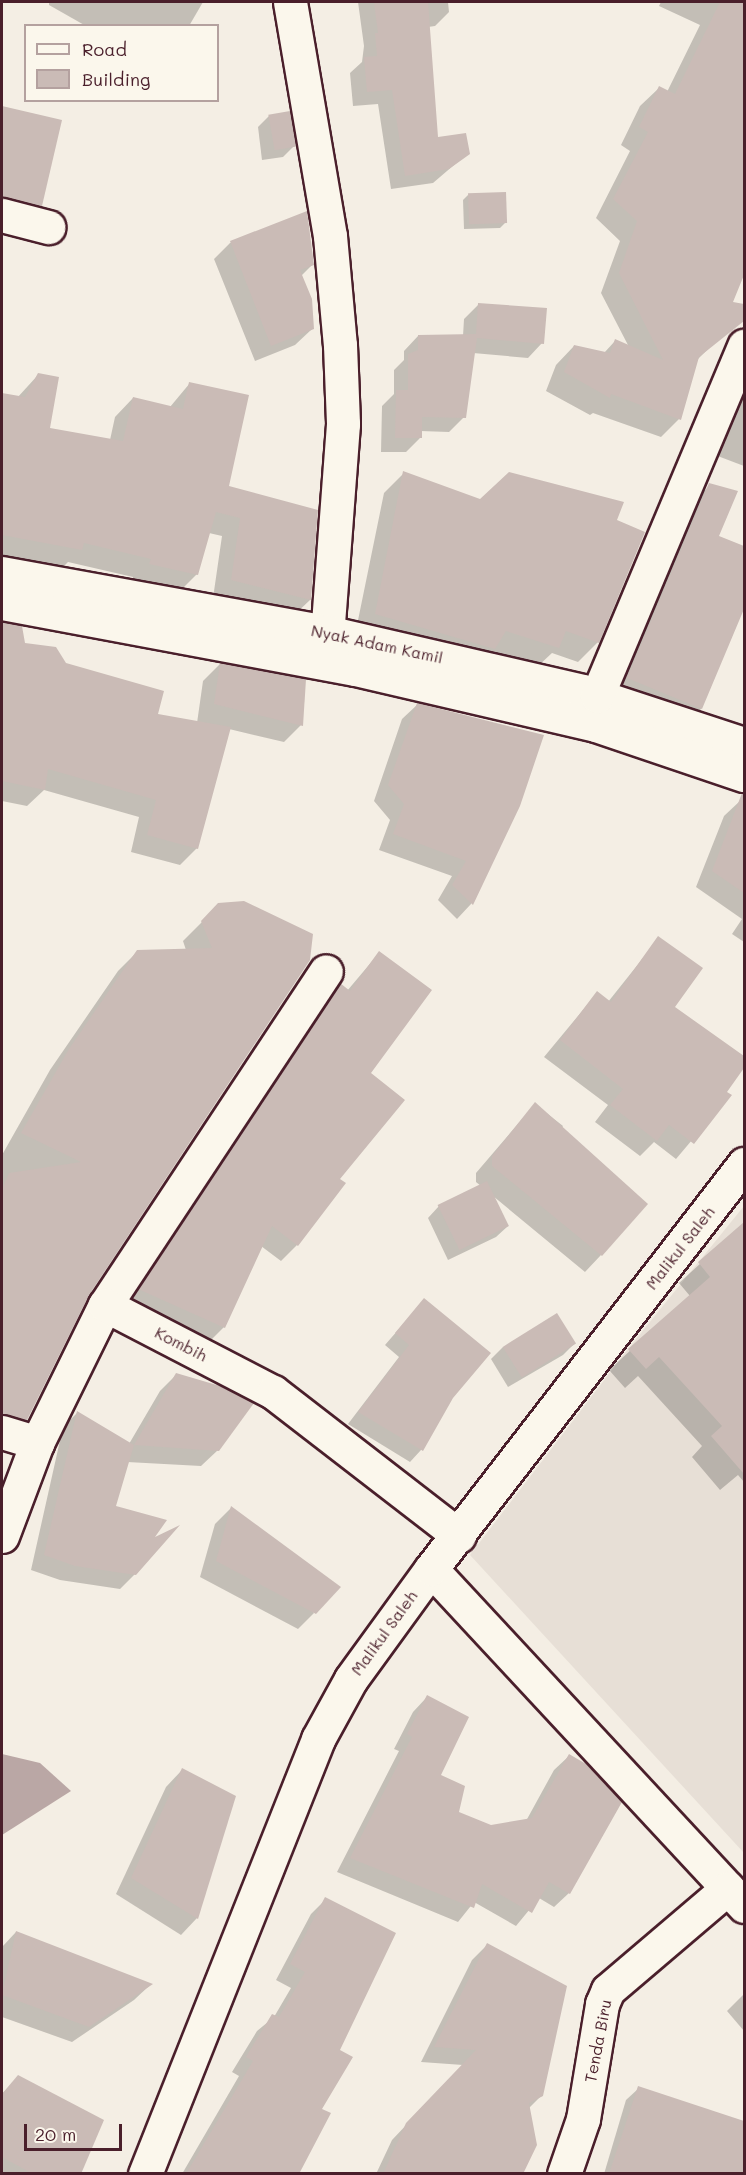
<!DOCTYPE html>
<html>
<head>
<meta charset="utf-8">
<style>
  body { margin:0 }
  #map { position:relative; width:746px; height:2175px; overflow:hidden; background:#f4eee4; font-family:Mali,sans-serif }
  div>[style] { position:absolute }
  .built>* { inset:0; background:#e7dfd6 }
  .water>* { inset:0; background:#baa7a5 }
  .shadow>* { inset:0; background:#0003 }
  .building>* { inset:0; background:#cabbb6; transform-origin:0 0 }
  .roads { filter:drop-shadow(2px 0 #4a1f2b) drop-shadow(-2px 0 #4a1f2b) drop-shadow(0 2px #4a1f2b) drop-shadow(0 -2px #4a1f2b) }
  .minor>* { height:33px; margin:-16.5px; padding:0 16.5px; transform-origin:16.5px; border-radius:16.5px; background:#fbf7ec }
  span { translate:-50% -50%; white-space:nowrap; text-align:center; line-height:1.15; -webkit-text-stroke:4.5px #fbf7ec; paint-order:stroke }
  .street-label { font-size:16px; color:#4a1f2b }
  .frame { position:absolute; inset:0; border:3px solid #4a1f2b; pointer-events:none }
  .legend { position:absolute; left:24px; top:24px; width:195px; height:78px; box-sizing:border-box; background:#fbf7ec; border:2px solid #b4a19f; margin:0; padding:8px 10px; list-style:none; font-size:18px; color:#4a1f2b }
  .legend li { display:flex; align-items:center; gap:12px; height:30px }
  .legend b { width:30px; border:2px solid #b4a19f }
  .scale { position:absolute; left:24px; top:2124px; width:98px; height:27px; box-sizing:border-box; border:3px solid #4a1f2b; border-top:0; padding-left:8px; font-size:18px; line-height:21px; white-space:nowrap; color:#4a1f2b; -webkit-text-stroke:4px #fbf7ec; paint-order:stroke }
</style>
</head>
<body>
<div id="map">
  <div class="built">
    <div style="clip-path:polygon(744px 1206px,744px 1853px,470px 1555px,628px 1349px)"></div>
  </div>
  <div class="water">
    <div style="clip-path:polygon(2px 1754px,40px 1763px,71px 1791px,2px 1835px)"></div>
  </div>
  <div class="shadow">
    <div style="clip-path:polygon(49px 2px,203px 2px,189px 26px,86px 26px,49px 5px)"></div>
    <div style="clip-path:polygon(358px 2px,448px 2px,449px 12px,435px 26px,428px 27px,437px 139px,468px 153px,433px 183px,391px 189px,378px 104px,353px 106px,350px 73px,362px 62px,364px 46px)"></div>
    <div style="clip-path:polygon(661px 2px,744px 2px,744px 231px,735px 248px,744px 252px,744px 271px,714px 343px,696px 361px,679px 419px,661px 437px,593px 413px,590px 415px,546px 391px,556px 365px,574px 346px,604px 353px,615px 341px,629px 347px,601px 293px,620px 241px,596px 218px,630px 151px,621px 145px,640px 106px,659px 88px,667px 92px,700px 25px,659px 6px)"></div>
    <div style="clip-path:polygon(2px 107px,61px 121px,41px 205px,23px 223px,2px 217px)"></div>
    <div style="clip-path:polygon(269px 116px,294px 146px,283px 157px,262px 160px,258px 127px)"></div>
    <div style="clip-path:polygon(468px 195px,505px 223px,500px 228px,464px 229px,463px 200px)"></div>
    <div style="clip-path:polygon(306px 213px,312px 265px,301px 276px,312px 329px,295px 345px,255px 361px,214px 259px,230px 243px)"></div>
    <div style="clip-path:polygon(479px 304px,542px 343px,528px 358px,473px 353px,464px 417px,449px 432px,420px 431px,420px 438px,406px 452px,381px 452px,382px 406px,394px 394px,394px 370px,404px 360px,404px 351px,418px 336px,463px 336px,464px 319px)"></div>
    <div style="clip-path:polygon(38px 375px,48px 429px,110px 440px,115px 417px,133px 398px,170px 407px,190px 383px,227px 487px,316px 511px,310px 600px,291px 618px,213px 598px,222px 536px,209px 533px,197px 574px,178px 593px,132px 583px,133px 577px,68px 562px,62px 568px,2px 557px,2px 395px,17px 398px)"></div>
    <div style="clip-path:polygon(744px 381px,744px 466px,715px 455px)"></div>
    <div style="clip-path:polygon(404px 473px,481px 501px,598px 642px,578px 662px,552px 653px,537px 667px,490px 652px,474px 669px,355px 635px,384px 493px)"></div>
    <div style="clip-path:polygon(710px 485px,717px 536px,744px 548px,744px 606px,701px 709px,681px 729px,608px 699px,690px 506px)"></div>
    <div style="clip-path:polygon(2px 631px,21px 632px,23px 644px,156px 716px,197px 723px,203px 681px,220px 664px,301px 725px,284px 742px,229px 729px,197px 848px,180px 865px,131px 852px,139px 817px,44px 790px,27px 806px,2px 801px)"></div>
    <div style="clip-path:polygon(418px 704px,511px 820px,471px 904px,457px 919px,438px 900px,452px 876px,379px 850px,390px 820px,374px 801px,402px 719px)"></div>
    <div style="clip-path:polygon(741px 800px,744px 801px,744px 942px,732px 934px,742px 919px,696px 887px,724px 816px)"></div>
    <div style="clip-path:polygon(244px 902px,88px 1294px,26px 1419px,7px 1439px,2px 1437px,2px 1155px,50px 1070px,118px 971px,138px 951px,186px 950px,183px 941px,219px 905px)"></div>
    <div style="clip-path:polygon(659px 938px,673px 1007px,744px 1057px,744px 1065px,725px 1092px,730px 1095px,676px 1159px,654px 1142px,640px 1156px,595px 1122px,608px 1105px,544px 1057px,597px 993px,608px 1002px)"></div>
    <div style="clip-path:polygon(379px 953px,369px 1074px,337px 1179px,297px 1245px,281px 1261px,261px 1246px,224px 1327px,207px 1344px,123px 1306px,324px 1002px,340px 985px,347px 991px)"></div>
    <div style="clip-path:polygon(535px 1104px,563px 1126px,560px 1131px,601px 1255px,585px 1272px,493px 1196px,508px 1226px,496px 1237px,448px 1260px,428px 1218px,439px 1206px,481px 1186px,476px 1182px,476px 1173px)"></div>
    <div style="clip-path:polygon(734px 1233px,744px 1246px,744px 1482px,738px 1475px,720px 1490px,692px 1457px,702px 1446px,638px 1376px,625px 1388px,609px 1370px,690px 1296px,679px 1283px)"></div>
    <div style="clip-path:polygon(424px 1300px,452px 1397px,421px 1450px,410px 1462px,348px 1424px,399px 1357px,385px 1345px)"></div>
    <div style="clip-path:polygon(574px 1344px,563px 1355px,508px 1387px,491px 1359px,503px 1347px)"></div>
    <div style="clip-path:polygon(177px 1374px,218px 1450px,201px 1466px,127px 1462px,114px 1507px,150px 1541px,135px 1574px,120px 1589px,60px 1580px,31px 1570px,63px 1427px,77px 1413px,129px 1444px,160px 1391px)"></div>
    <div style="clip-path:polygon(231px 1508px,314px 1613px,298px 1629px,200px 1577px,215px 1524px)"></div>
    <div style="clip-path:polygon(427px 1697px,439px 1776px,458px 1813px,491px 1827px,526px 1821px,554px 1770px,569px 1756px,569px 1893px,554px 1907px,539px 1898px,516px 1926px,474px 1902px,458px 1922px,337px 1872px,399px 1751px,394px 1749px,413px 1712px)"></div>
    <div style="clip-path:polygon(182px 1770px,235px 1797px,197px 1918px,181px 1935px,116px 1894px,166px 1787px)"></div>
    <div style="clip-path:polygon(326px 1899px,338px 2050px,296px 2174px,182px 2174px,239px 2076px,232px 2072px,257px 2031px,274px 2017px,291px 1988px,276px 1980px,311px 1914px)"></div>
    <div style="clip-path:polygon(16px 1932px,150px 1985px,134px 2000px,72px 2042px,2px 2017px,2px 1947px)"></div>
    <div style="clip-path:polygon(487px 1945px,542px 2095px,528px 2109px,523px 2174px,376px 2174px,392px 2140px,463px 2065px,421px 2062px,472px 1960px)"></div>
    <div style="clip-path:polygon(744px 1994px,744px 2031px,727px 2011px)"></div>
    <div style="clip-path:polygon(18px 2077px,79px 2174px,2px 2174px,2px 2094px)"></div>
    <div style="clip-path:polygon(639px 2088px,744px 2123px,744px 2174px,604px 2174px,626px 2100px)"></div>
  </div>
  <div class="building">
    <div style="clip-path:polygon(374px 2px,428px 2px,438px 137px,466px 133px,470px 154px,449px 169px,405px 176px,392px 90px,367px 92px,364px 57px,377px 56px,375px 33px,378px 33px)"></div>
    <div style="clip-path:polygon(720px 2px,744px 2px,744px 275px,733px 302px,744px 304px,744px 321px,699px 357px,681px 420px,611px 394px,610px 398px,564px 372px,574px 345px,610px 353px,615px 339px,663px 360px,619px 273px,637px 221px,613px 199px,648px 132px,639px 127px,659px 86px,675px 94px)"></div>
    <div style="clip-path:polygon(2px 106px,62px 120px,42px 206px,2px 197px)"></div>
    <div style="left:290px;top:111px;width:36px;height:22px;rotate:80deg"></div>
    <div style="left:506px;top:192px;width:31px;height:38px;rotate:88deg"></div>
    <div style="clip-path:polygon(307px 211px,314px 265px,300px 270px,312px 299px,314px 329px,271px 346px,230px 241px)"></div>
    <div style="clip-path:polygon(478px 303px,547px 308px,544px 344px,477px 338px,466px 418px,422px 417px,422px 438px,395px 438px,396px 390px,408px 390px,408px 354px,418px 350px,418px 335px,476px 334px)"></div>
    <div style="clip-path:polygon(38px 373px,59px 377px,50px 428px,123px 441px,133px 397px,183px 409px,189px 382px,249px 395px,229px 486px,318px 510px,311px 600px,231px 580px,240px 518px,216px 512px,198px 575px,149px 564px,151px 559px,84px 543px,82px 550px,2px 535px,2px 393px,25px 397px)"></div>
    <div style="clip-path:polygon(403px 471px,480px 499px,509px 472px,624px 502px,617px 520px,645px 532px,599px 643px,566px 631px,559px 648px,506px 631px,495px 649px,375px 614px)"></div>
    <div style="clip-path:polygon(709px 483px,738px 491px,719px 536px,744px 546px,744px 609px,702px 709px,627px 678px)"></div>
    <div style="clip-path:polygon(2px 622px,22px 626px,25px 643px,56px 647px,66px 663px,164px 691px,158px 714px,231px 727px,198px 849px,147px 835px,156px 800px,48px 769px,45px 790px,2px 781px)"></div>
    <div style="clip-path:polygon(220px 663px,306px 679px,303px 726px,214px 704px)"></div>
    <div style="clip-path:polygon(417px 703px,544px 735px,520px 806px,473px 905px,452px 885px,466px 861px,393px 834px,404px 804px,388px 785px)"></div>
    <div style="clip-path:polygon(742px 793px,744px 793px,744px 893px,712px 871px)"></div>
    <div style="clip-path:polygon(244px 901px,313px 934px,310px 960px,89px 1295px,27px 1420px,2px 1414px,2px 1190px,9px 1173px,81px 1162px,21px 1133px,69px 1049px,137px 950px,212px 948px,201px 921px,218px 903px)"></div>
    <div style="clip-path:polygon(658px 936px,703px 968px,675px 1007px,744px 1056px,744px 1068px,727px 1092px,732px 1095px,694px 1144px,669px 1125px,657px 1141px,610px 1105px,623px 1089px,560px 1040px,597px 991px,611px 1002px)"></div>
    <div style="clip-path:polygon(379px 951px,432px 990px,371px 1073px,405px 1100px,340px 1179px,346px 1183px,298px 1246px,272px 1226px,225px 1328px,138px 1289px,340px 983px,350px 991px)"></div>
    <div style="clip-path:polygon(535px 1102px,648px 1204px,602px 1256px,492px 1166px,492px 1156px)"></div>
    <div style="left:487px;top:1181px;width:50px;height:55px;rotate:64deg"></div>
    <div style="clip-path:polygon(744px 1222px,744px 1474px,711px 1436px,722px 1426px,659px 1357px,646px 1369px,628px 1349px,710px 1277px,698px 1262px)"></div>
    <div style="clip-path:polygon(424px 1298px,491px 1353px,453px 1398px,423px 1451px,358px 1412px,409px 1345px,395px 1333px)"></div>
    <div style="left:557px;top:1313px;width:36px;height:64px;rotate:58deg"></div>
    <div style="clip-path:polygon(176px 1373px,220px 1386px,254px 1403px,219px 1451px,134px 1445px)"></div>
    <div style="clip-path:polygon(77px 1411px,134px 1445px,116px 1506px,167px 1520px,155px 1537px,180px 1525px,136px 1575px,75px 1566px,44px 1555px)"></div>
    <div style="clip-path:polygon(231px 1506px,341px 1587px,316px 1614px,216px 1561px)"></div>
    <div style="clip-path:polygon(427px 1695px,469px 1717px,441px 1775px,465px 1786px,459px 1812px,491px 1825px,532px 1818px,569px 1754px,586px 1764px,622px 1802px,570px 1894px,549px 1882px,532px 1913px,482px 1884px,474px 1908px,350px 1858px,412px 1737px,407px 1734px)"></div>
    <div style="clip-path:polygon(182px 1768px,236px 1796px,198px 1919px,131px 1878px)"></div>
    <div style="clip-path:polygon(325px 1897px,396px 1933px,340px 2050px,353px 2057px,322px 2109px,331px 2113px,299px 2174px,186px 2174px,253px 2061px,246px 2057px,272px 2014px,279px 2017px,305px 1972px,290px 1964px)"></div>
    <div style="clip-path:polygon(16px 1931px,153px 1984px,89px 2027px,2px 1995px)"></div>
    <div style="clip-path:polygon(487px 1943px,567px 1986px,543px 2096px,529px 2103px,537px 2145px,523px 2174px,383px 2174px,406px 2123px,476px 2050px,434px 2047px)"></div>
    <div style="clip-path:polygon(18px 2075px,104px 2120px,81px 2174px,33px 2174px,2px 2157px,2px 2094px)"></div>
    <div style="clip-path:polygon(638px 2086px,744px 2121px,744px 2174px,609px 2174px)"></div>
  </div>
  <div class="roads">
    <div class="minor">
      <div style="left:290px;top:2px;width:237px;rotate:80.3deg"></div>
      <div style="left:330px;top:236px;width:109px;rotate:84.8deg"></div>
      <div style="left:340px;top:345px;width:79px;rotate:87.8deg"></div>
      <div style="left:343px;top:424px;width:229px;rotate:94.3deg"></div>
      <div style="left:2px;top:215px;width:48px;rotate:14.6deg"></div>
      <div style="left:2px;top:573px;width:330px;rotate:10.3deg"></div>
      <div style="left:327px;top:632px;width:262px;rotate:13deg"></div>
      <div style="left:582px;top:691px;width:170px;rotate:18.1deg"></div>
      <div style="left:2px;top:603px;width:359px;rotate:10.6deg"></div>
      <div style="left:355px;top:669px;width:247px;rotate:13.1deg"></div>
      <div style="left:596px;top:725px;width:156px;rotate:18.7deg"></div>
      <div style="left:597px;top:696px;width:380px;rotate:-67.2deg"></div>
      <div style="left:105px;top:1305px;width:400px;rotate:-56.5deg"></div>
      <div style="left:2px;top:1432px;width:37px;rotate:17deg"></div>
      <div style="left:2px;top:1536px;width:99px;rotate:-69.4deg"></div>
      <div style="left:37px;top:1443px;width:154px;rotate:-63.8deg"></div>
      <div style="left:105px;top:1305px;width:189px;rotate:27.4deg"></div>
      <div style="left:273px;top:1392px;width:235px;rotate:37.7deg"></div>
      <div style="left:431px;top:1569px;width:460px;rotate:47.1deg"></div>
      <div style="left:145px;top:2174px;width:468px;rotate:-68.3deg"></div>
      <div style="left:318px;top:1739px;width:68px;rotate:-61.2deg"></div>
      <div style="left:351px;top:1679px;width:136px;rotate:-54deg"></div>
      <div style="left:431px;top:1569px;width:512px;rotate:-52.3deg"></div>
      <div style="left:564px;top:2174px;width:58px;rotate:-70.9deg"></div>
      <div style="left:583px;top:2119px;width:117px;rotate:-80.6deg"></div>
      <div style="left:602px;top:2004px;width:15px;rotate:-67deg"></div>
      <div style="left:608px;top:1990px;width:157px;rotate:-40.4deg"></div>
    </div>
  </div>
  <div class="street-label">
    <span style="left:377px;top:644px;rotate:12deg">Nyak Adam Kamil</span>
    <span style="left:680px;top:1248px;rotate:-52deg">Malikul Saleh</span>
    <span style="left:181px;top:1344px;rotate:27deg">Kombih</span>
    <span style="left:384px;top:1633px;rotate:-54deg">Malikul Saleh</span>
    <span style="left:598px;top:2041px;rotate:-79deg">Tenda Biru</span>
  </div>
  <div class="frame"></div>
  <ul class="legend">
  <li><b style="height:8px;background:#fbf7ec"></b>Road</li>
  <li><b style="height:16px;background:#cabbb6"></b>Building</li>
  </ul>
  <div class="scale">20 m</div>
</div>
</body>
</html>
